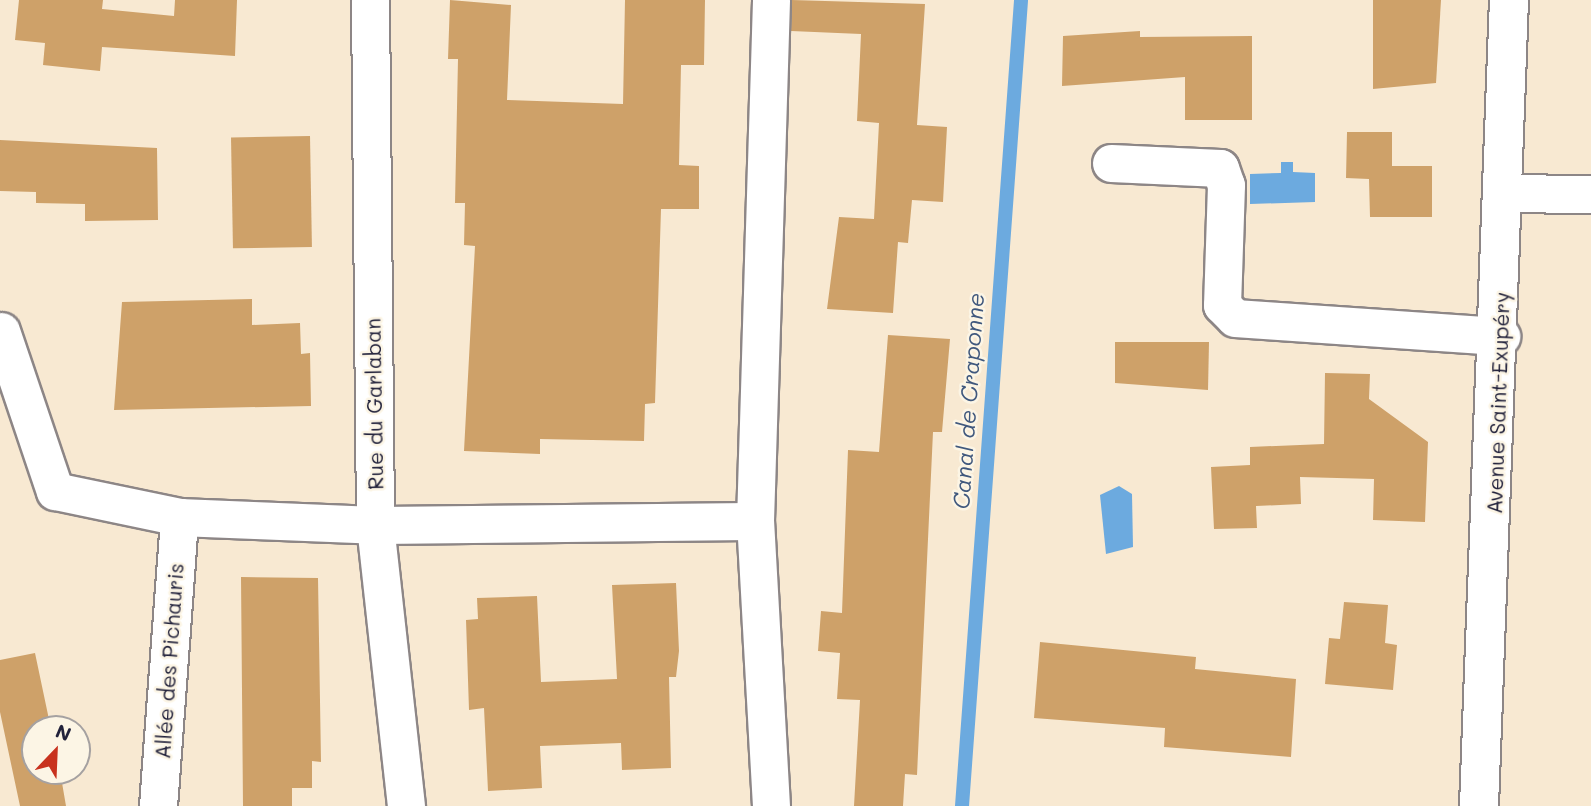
<!DOCTYPE html>
<html>
<head>
<meta charset="utf-8">
<style>
  body { margin:0 }
  #map { position:relative; width:1591px; height:806px; overflow:hidden; background:#f8e9d2; font-family:Mali,sans-serif }
  div>[style] { position:absolute }
  .water>* { inset:0; background:#6caadf }
  .stream>* { height:14px; margin:-7px; padding:0 7px; transform-origin:7px; border-radius:7px; background:#6caadf }
  .building>* { inset:0; background:#cea169; transform-origin:0 0 }
  .roads { filter:drop-shadow(2px 0 #8d8686) drop-shadow(-2px 0 #8d8686) drop-shadow(0 2px #8d8686) drop-shadow(0 -2px #8d8686) }
  .minor>* { height:37px; margin:-18.5px; padding:0 18.5px; transform-origin:18.5px; border-radius:18.5px; background:#fff }
  .secondary>* { height:38px; margin:-19px; padding:0 19px; transform-origin:19px; border-radius:19px; background:#fff }
  span { translate:-50% -50%; white-space:nowrap; text-align:center; line-height:1.15; -webkit-text-stroke:5px #fcf5e5; paint-order:stroke }
  .street-label { font-size:21px; color:#22223b }
  .water-label { font-size:23px; color:#40587d; font-style:italic }
  .north { position:absolute; left:21px; top:715px; width:70px; height:70px; box-sizing:border-box; background:#fcf5e5; border:2px solid #a5a1a1; border-radius:50%; rotate:23deg; font-size:19px; font-weight:700; line-height:28px; text-align:center; color:#22223b }
  .north::after { content:''; display:block; margin:auto; width:24px; height:32px; background:#c8321e; clip-path:polygon(50% 0,100% 100%,50% 72%,0 100%) }
</style>
</head>
<body>
<div id="map">
  <div class="water">
    <div style="clip-path:polygon(1281px 162px,1293px 162px,1293px 172px,1315px 173px,1315px 202px,1250px 204px,1250px 174px,1281px 173px)"></div>
    <div style="clip-path:polygon(1119px 486px,1132px 494px,1133px 547px,1106px 554px,1100px 495px)"></div>
  </div>
  <div class="stream">
    <div style="left:962px;top:806px;width:808px;rotate:-85.81deg"></div>
  </div>
  <div class="building">
    <div style="clip-path:polygon(19px 0,103px 0,102px 9px,174px 16px,175px 0,237px 0,235px 56px,102px 47px,100px 71px,43px 65px,45px 43px,15px 40px)"></div>
    <div style="clip-path:polygon(450px 0,511px 5px,507px 100px,623px 104px,625px 0,705px 0,704px 65px,681px 65px,679px 165px,699px 166px,699px 209px,661px 209px,655px 403px,645px 404px,644px 441px,540px 439px,540px 454px,464px 451px,475px 246px,464px 245px,465px 203px,455px 203px,458px 59px,448px 59px)"></div>
    <div style="clip-path:polygon(792px 0,925px 4px,917px 125px,947px 127px,943px 202px,912px 200px,908px 243px,898px 242px,893px 313px,827px 309px,839px 217px,874px 219px,879px 123px,857px 121px,861px 34px,791px 31px)"></div>
    <div style="clip-path:polygon(1373px 0,1441px 0,1436px 83px,1373px 89px)"></div>
    <div style="clip-path:polygon(1140px 31px,1140px 37px,1252px 36px,1252px 120px,1185px 120px,1185px 77px,1062px 86px,1063px 36px)"></div>
    <div style="clip-path:polygon(1347px 132px,1392px 132px,1392px 166px,1432px 166px,1432px 217px,1370px 217px,1369px 179px,1346px 178px)"></div>
    <div style="left:310px;top:136px;width:111px;height:79px;rotate:89deg"></div>
    <div style="clip-path:polygon(0 140px,157px 148px,158px 220px,85px 221px,85px 204px,36px 203px,36px 192px,0 191px)"></div>
    <div style="clip-path:polygon(252px 299px,252px 325px,300px 323px,301px 354px,310px 353px,311px 406px,114px 410px,122px 302px)"></div>
    <div style="clip-path:polygon(888px 335px,950px 339px,942px 432px,933px 432px,917px 775px,905px 774px,903px 806px,854px 806px,860px 700px,837px 699px,840px 653px,818px 651px,821px 611px,842px 613px,848px 450px,879px 452px)"></div>
    <div style="clip-path:polygon(1115px 342px,1209px 342px,1208px 390px,1115px 383px)"></div>
    <div style="clip-path:polygon(1325px 373px,1370px 374px,1369px 399px,1428px 442px,1425px 522px,1373px 520px,1374px 479px,1300px 477px,1301px 504px,1256px 506px,1257px 528px,1214px 529px,1211px 467px,1250px 465px,1250px 447px,1324px 444px)"></div>
    <div style="clip-path:polygon(241px 577px,318px 578px,321px 762px,312px 761px,312px 788px,292px 788px,292px 806px,243px 806px)"></div>
    <div style="clip-path:polygon(676px 583px,679px 651px,676px 677px,669px 677px,671px 768px,622px 770px,621px 743px,540px 746px,542px 788px,488px 791px,484px 708px,469px 710px,466px 620px,478px 619px,477px 598px,537px 596px,541px 682px,617px 679px,612px 585px)"></div>
    <div style="clip-path:polygon(1344px 602px,1388px 605px,1385px 643px,1397px 645px,1393px 690px,1325px 684px,1329px 638px,1340px 639px)"></div>
    <div style="clip-path:polygon(1040px 642px,1196px 657px,1195px 669px,1296px 679px,1291px 757px,1164px 747px,1165px 728px,1034px 718px)"></div>
    <div style="clip-path:polygon(35px 653px,51px 729px,35px 729px,35px 771px,60px 771px,66px 806px,20px 806px,0 712px,0 660px)"></div>
  </div>
  <div class="roads">
    <div class="minor">
      <div style="left:370px;top:0;width:525px;rotate:89.45deg"></div>
      <div style="left:375px;top:525px;width:283px;rotate:83.7deg"></div>
      <div style="left:1111px;top:163px;width:109px;rotate:2.6deg"></div>
      <div style="left:1220px;top:168px;width:18px;rotate:71deg"></div>
      <div style="left:1226px;top:185px;width:120px;rotate:91.9deg"></div>
      <div style="left:1222px;top:305px;width:18px;rotate:45deg"></div>
      <div style="left:1235px;top:318px;width:267px;rotate:3.9deg"></div>
      <div style="left:1504px;top:193px;width:87px;rotate:0.7deg"></div>
      <div style="left:1px;top:331px;width:169px;rotate:71.4deg"></div>
      <div style="left:55px;top:491px;width:127px;rotate:11.8deg"></div>
      <div style="left:179px;top:517px;width:196px;rotate:2.3deg"></div>
      <div style="left:375px;top:525px;width:380px;rotate:-0.6deg"></div>
      <div style="left:158px;top:806px;width:290px;rotate:-85.8deg"></div>
      <div style="left:771px;top:806px;width:285px;rotate:-93.2deg"></div>
      <div style="left:755px;top:521px;width:521px;rotate:-88.24deg"></div>
    </div>
    <div class="secondary">
      <div style="left:1479px;top:806px;width:807px;rotate:-87.87deg"></div>
    </div>
  </div>
  <div class="street-label">
    <span style="left:1498px;top:403px;rotate:-88deg">Avenue Saint-Exupéry</span>
    <span style="left:374px;top:404px;rotate:-91deg">Rue du Garlaban</span>
    <span style="left:169px;top:661px;rotate:-86deg">Allée des Pichauris</span>
  </div>
  <div class="water-label">
    <span style="left:968px;top:401px;rotate:-86deg">Canal de Craponne</span>
  </div>
  <div class="north">N</div>
</div>
</body>
</html>
